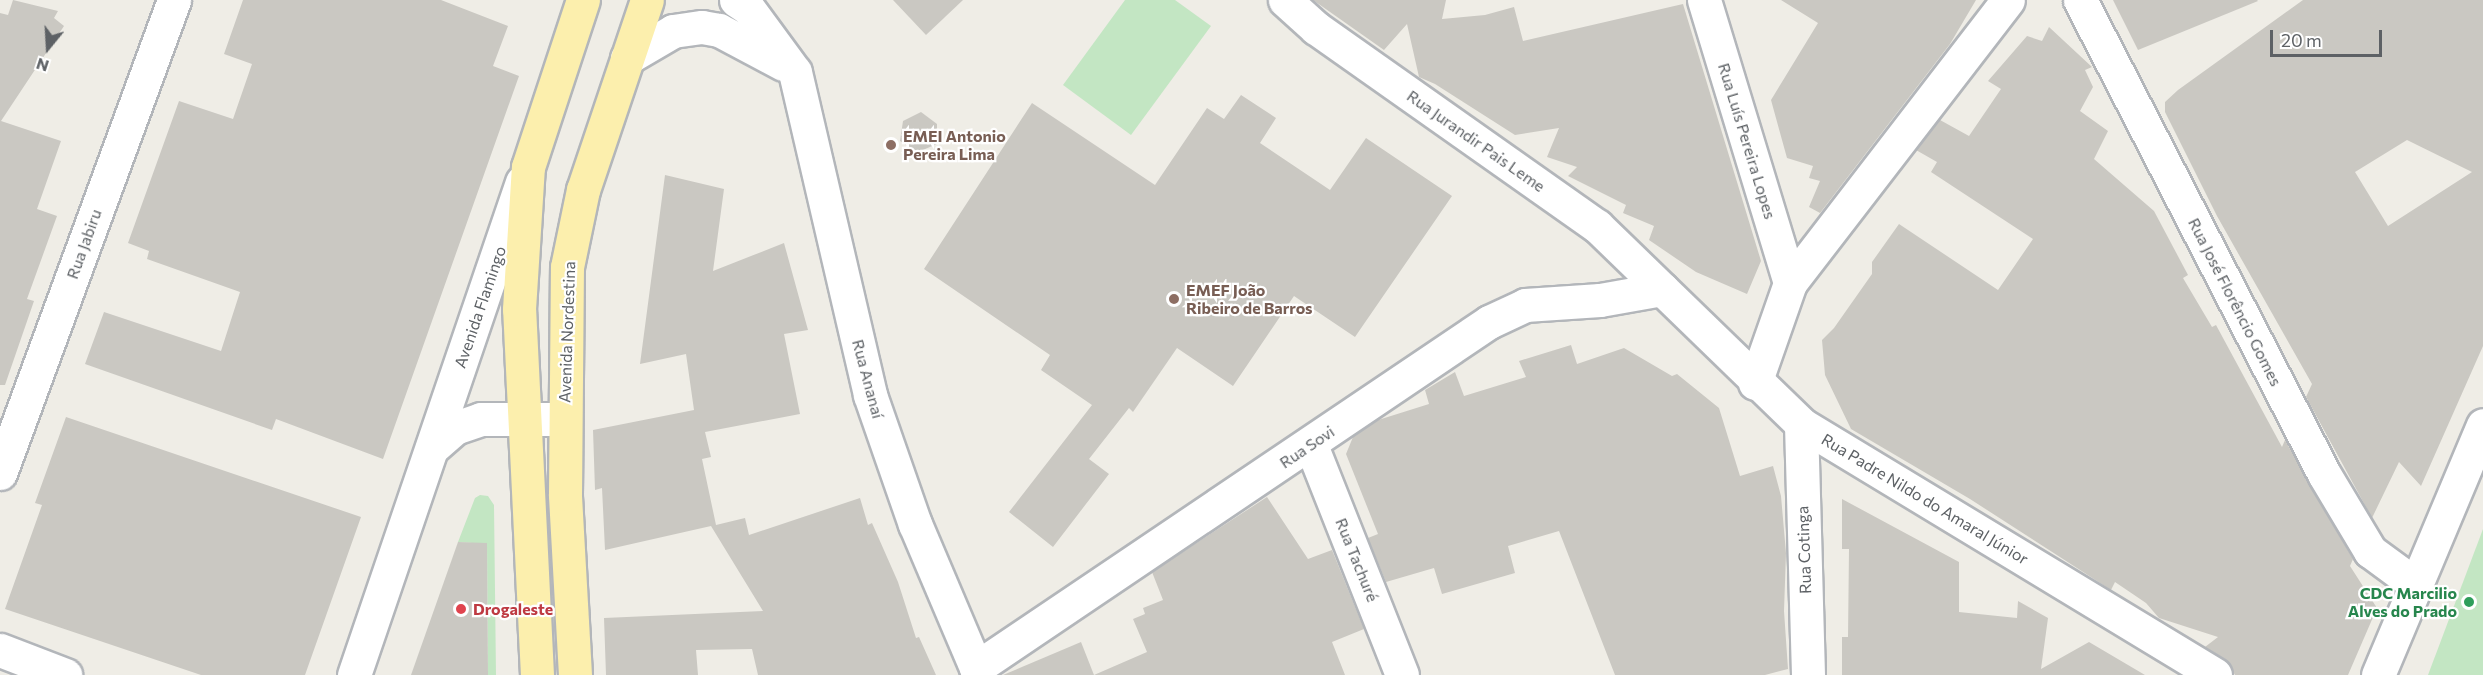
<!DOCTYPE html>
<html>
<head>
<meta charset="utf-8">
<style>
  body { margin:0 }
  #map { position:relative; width:2483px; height:675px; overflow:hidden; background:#efede6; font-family:Commissioner,sans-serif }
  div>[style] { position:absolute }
  .green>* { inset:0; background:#c3e6c3 }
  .building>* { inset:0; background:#cac8c2 }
  .roads { filter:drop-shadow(2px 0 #b3b6ba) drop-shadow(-2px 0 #b3b6ba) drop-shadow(0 2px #b3b6ba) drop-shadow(0 -2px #b3b6ba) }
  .minor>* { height:33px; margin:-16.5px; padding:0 16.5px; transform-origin:16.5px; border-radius:16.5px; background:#fff }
  .major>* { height:33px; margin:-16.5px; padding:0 16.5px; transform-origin:16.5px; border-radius:16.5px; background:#fcefad }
  .dots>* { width:16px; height:16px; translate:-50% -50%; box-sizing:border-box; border:3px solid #fff; border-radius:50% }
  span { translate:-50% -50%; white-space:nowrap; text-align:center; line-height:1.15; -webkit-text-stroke:4.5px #fff; paint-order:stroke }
  .education-label { font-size:16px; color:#785e54; font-weight:700 }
  .left { translate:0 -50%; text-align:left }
  .street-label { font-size:16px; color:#5d6165 }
  .leisure-label { font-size:16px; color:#27864d; font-weight:700 }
  .right { translate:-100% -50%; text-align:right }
  .health-label { font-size:16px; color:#be3a42; font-weight:700 }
  .north { position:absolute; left:18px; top:18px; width:60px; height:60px; -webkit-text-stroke:4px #fff; paint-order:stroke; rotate:198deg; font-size:16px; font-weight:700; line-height:24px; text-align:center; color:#5d6165 }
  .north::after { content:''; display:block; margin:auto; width:21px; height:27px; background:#5d6165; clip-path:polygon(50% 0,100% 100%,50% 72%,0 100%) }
  .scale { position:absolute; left:2270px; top:30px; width:112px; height:27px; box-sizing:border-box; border:3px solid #5d6165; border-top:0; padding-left:8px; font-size:18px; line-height:21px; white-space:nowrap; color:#5d6165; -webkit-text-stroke:4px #fff; paint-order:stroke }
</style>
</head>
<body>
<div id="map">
  <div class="green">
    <div style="clip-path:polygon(1125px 0,1175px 0,1211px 26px,1131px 135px,1063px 85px)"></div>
    <div style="clip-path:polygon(480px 495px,488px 496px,494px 505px,496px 675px,488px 675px,487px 544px,458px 542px,475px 498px)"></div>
    <div style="clip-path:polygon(2483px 529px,2483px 675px,2428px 675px)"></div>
  </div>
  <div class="building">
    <div style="clip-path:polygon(13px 0,58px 11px,54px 18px,64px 26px,1px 121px,61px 141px,37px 209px,57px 216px,27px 299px,34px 301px,5px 385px,0 385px,0 13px,8px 15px)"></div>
    <div style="clip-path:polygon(243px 0,441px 0,508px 26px,493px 66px,519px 76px,383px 459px,276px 419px,272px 430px,85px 364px,104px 312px,221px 351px,240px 292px,147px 259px,149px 251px,128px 243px,179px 101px,233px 119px,252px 64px,224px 54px)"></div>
    <div style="clip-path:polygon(893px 0,963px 0,926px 35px)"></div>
    <div style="clip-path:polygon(1313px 0,1446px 0,1442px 19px,1485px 15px,1514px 7px,1523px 41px,1683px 4px,1761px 261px,1747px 294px,1696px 272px,1649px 240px,1654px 226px,1623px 213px,1626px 205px,1568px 176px,1577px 167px,1547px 157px,1559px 128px,1515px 135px,1435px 84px,1419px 77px,1407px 24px,1384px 50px)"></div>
    <div style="clip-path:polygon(1781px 0,1976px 0,1950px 44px,1820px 213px,1809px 207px,1820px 181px,1809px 178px,1813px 166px,1787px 158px,1771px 100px,1818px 23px)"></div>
    <div style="clip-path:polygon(2113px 0,2257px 0,2258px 1px,2138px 50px)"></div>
    <div style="clip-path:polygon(evenodd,2303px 0,2483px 0,2483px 346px,2421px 486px,2399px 462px,2372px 518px,2306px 397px,2312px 384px,2217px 216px,2165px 112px,2165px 102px,2178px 90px,2303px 0,2407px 140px,2472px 172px,2388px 226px,2355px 172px,2407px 140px)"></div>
    <div style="clip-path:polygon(2049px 27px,2092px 67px,2085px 70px,2093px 87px,2080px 111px,2108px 131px,2094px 159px,2154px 211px,2188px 275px,2183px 278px,2212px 327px,2216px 325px,2282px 447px,2285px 440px,2353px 559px,2350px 566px,2377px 608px,2348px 675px,2235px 675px,2225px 659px,2205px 647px,2218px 637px,2159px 618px,2146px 603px,2115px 582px,2111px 590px,1970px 499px,1851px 429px,1825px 375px,1822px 340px,1834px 328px,1872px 274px,1872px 262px,1899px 224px,1998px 290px,2033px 239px,1931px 172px,1937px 162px,1916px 150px,1940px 120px,1969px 136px,2001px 89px,1988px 81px,2027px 36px,2042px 41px)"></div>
    <div style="clip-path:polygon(1241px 95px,1276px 118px,1260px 143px,1330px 190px,1366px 138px,1452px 196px,1355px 337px,1294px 296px,1233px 386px,1177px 348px,1133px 412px,1129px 408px,1089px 459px,1109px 474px,1053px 547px,1009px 512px,1092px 405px,1041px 370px,1050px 355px,924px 269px,1032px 103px,1155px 185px,1207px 108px,1224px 119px)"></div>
    <div style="clip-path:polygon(921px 112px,937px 124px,937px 144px,918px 152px,900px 141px,903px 121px)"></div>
    <div style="clip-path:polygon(665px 175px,724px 189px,713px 271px,784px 243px,808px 330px,784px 334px,800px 414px,705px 432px,711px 457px,702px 459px,716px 525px,745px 518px,749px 535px,860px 498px,868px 525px,872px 523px,898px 582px,916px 638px,919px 637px,936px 675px,758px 675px,752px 649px,696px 650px,698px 675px,606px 675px,604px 618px,763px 611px,711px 526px,605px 550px,602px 488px,595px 490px,593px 430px,694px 410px,686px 354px,640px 364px)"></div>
    <div style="clip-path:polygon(1571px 345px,1577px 364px,1624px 348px,1672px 376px,1677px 374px,1719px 408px,1740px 476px,1773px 466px,1781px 496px,1786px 553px,1784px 611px,1788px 669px,1765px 675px,1615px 675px,1559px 531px,1508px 546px,1515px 573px,1442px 594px,1434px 568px,1386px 582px,1368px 538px,1378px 534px,1346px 454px,1353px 437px,1375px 421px,1429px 404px,1425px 390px,1455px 372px,1464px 396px,1526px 377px,1519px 361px)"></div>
    <div style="clip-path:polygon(66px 417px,361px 517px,305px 675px,201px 675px,5px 609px,42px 505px,35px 503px)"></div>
    <div style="clip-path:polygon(1267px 497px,1308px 559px,1332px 550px,1364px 629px,1332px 642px,1345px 675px,1094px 675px,1147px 652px,1133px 619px,1145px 614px,1143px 608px,1163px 600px,1152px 572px)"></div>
    <div style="clip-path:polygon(1842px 499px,1959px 562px,1959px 612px,2017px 618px,2018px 601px,2048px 618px,2041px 669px,2089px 642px,2145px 675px,1842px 675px,1842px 637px,1848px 637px,1849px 549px,1842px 549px)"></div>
    <div style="clip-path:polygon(458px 542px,487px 543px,488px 675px,411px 675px)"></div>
    <div style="clip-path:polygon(1081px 642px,1094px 675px,1003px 675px)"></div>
  </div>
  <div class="roads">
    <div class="minor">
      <div style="left:736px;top:0;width:14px;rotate:34deg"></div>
      <div style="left:748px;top:8px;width:79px;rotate:53.7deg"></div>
      <div style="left:795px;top:72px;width:332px;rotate:76.9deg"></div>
      <div style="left:870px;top:395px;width:137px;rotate:70.8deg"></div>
      <div style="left:915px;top:524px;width:164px;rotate:67deg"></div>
      <div style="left:1285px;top:0;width:42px;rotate:42.1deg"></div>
      <div style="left:1316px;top:28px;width:344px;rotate:35.2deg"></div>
      <div style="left:1597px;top:226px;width:284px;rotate:44.1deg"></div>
      <div style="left:1801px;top:424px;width:484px;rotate:31.2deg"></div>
      <div style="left:1704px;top:0;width:296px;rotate:73.1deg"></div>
      <div style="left:2080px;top:0;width:533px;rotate:62.76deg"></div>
      <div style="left:2324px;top:474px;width:90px;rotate:59.1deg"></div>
      <div style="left:2370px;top:551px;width:56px;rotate:36.3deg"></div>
      <div style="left:627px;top:58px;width:53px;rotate:-30.4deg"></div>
      <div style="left:673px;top:31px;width:29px;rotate:-8deg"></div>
      <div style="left:702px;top:27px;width:17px;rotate:10deg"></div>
      <div style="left:719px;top:30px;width:72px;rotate:28deg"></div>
      <div style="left:1755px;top:383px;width:106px;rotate:-70.7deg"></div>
      <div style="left:1790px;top:283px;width:357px;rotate:-52.4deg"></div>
      <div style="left:1801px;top:424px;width:251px;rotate:88.4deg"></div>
      <div style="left:1311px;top:445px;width:247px;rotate:68.4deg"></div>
      <div style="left:432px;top:448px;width:30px;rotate:-41deg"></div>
      <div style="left:455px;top:428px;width:28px;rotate:-19deg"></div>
      <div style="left:481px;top:419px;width:83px"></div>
      <div style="left:0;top:473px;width:504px;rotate:-69.8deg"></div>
      <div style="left:0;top:650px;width:70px;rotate:21deg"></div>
      <div style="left:976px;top:668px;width:619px;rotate:-34deg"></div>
      <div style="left:1489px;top:322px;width:40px;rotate:-25deg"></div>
      <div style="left:1525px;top:305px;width:75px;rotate:-3.8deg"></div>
      <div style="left:1600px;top:300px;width:63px;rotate:-10.1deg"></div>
      <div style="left:354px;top:675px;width:521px;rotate:-71.18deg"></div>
      <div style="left:2378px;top:675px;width:271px;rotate:-67.2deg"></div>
    </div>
    <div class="major">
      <div style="left:537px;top:675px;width:366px;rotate:-92.8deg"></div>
      <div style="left:519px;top:309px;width:142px;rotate:-86.4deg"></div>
      <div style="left:528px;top:167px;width:176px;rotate:-71.8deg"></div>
      <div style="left:575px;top:675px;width:181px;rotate:-93.2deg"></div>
      <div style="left:565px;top:494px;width:227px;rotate:-89.5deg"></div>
      <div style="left:567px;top:267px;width:79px;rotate:-78.3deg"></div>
      <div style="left:583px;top:190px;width:200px;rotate:-71.4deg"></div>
    </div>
  </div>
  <div class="dots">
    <div style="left:891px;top:145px;background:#8d6e63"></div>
    <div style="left:1174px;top:299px;background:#8d6e63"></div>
    <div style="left:2469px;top:602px;background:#2e9e5b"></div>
    <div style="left:461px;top:609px;background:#e0444e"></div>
  </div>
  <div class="education-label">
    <span class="left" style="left:903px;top:145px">EMEI Antonio<br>Pereira Lima</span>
    <span class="left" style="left:1186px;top:299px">EMEF João<br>Ribeiro de Barros</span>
  </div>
  <div class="street-label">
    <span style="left:1476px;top:141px;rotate:35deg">Rua Jurandir Pais Leme</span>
    <span style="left:1747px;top:141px;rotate:73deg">Rua Luís Pereira Lopes</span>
    <span style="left:84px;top:244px;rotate:-70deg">Rua Jabiru</span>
    <span style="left:2235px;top:302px;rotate:63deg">Rua José Florêncio Gomes</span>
    <span style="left:480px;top:307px;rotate:-71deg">Avenida Flamingo</span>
    <span style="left:567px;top:332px;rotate:-88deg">Avenida Nordestina</span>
    <span style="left:868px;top:379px;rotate:75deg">Rua Ananaí</span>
    <span style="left:1307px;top:447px;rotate:-34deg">Rua Sovi</span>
    <span style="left:1925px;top:499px;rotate:31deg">Rua Padre Nildo do Amaral Júnior</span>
    <span style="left:1804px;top:550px;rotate:-92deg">Rua Cotinga</span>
    <span style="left:1357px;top:560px;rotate:68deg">Rua Tachuré</span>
  </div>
  <div class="leisure-label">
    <span class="right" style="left:2457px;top:602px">CDC Marcilio<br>Alves do Prado</span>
  </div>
  <div class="health-label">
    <span class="left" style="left:473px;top:609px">Drogaleste</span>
  </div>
  <div class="north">N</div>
  <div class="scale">20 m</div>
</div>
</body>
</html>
